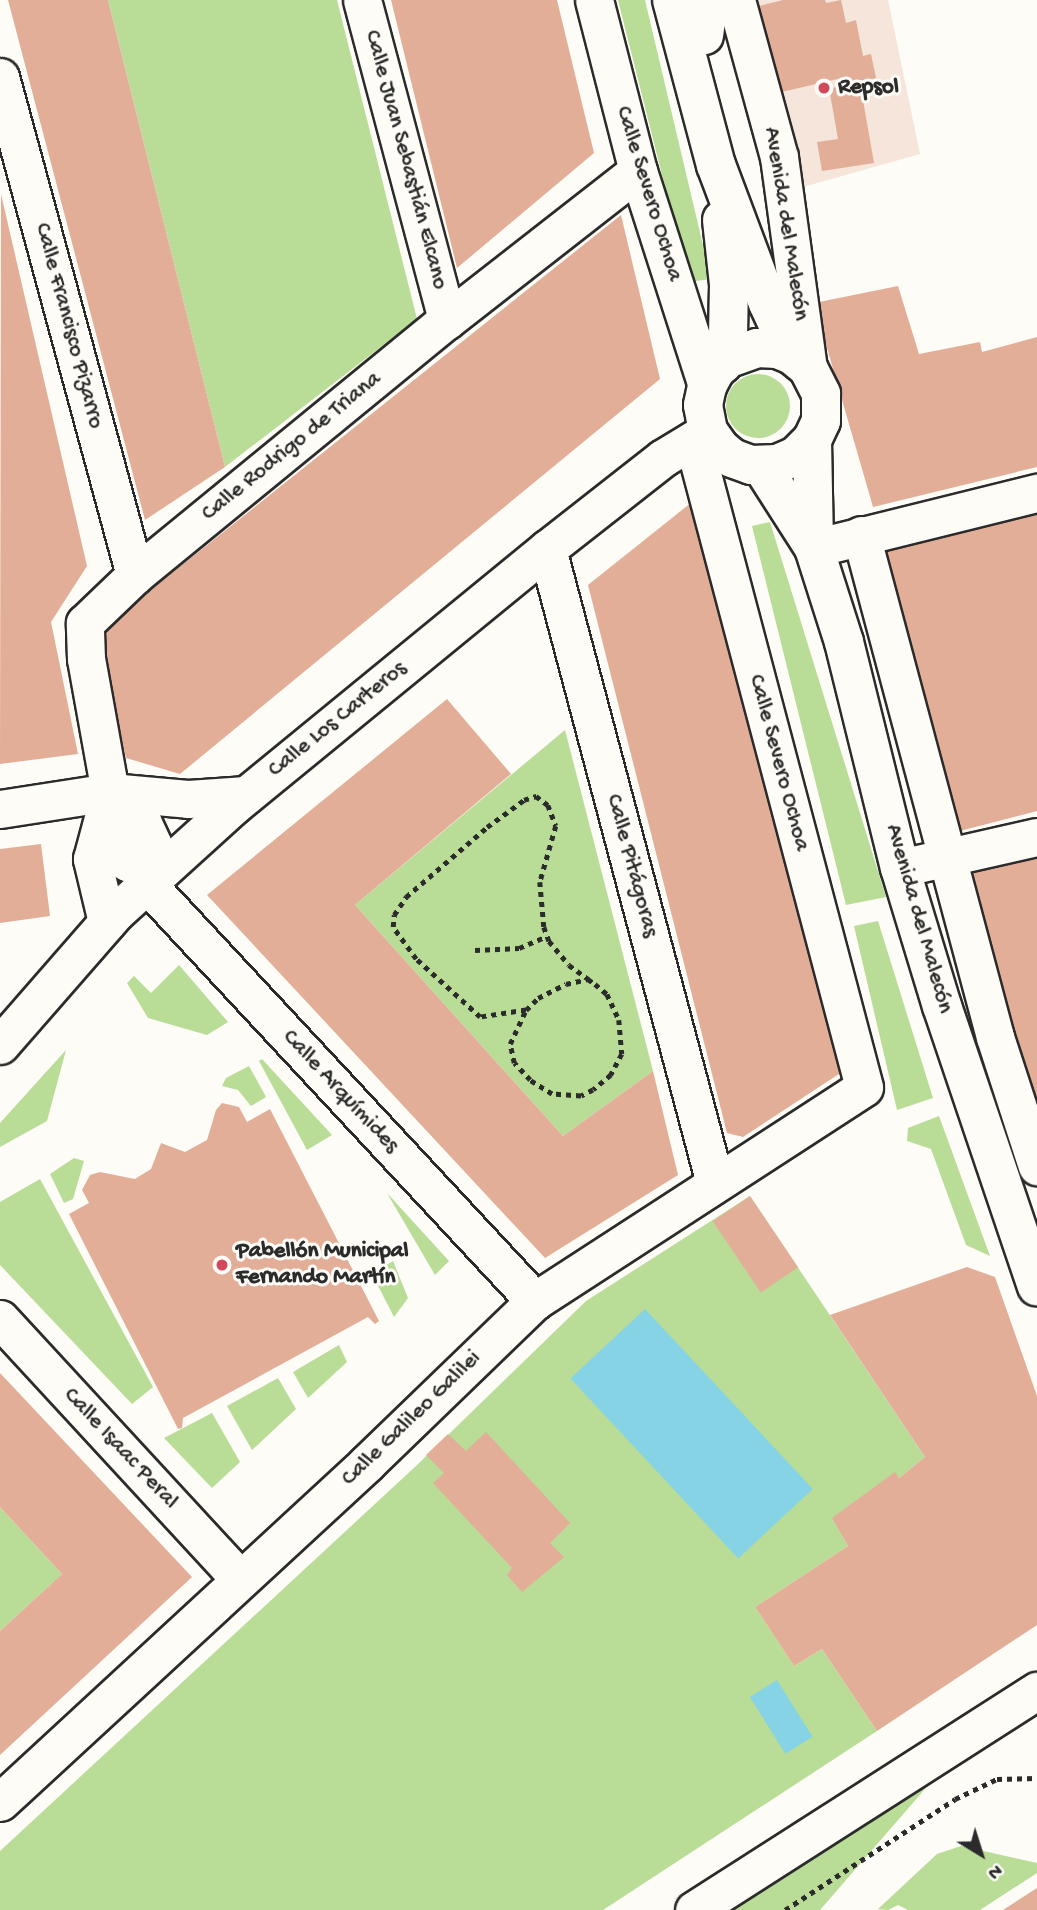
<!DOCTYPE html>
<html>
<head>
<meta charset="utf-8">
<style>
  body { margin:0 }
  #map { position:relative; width:1037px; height:1910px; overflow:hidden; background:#fdfcf7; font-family:"Gochi Hand",sans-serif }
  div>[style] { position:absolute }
  .built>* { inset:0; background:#f5e5da }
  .green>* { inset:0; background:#b9dc96 }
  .round { border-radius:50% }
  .water>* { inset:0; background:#86d3e5; transform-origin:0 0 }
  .building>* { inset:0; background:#e3ae97; transform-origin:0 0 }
  .path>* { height:4.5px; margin-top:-2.25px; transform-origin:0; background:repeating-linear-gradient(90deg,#2b2b2b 0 5px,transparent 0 10px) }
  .roads { filter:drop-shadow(2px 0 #2b2b2b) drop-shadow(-2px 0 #2b2b2b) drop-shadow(0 2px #2b2b2b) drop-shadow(0 -2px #2b2b2b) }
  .minor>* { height:37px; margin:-18.5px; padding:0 18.5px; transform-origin:18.5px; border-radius:18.5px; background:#fdfcf7 }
  .secondary>* { height:38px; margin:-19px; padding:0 19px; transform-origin:19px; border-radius:19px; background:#fdfcf7 }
  .dots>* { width:19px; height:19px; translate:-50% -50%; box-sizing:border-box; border:4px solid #fdfcf7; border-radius:50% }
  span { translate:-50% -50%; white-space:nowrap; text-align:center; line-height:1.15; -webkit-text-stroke:6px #fdfcf7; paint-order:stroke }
  .poi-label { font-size:23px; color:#2b2b2b; font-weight:700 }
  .left { translate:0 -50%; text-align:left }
  .street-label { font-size:23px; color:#2b2b2b }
  .north { position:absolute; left:946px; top:1819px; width:70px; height:70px; -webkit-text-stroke:5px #fdfcf7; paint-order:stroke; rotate:142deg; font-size:19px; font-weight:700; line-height:28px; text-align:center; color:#2b2b2b }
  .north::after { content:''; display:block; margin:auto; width:24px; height:32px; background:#2b2b2b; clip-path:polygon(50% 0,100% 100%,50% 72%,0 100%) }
</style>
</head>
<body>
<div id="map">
  <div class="built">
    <div style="clip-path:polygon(734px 0,888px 0,920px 154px,796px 189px,760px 167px,725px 22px)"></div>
  </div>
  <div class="green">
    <div style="clip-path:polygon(108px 0,337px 0,417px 319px,225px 467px)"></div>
    <div style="clip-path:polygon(618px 0,645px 0,711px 279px,689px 282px)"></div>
    <div class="round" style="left:726px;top:374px;width:64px;height:64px"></div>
    <div style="clip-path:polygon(770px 522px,886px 897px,846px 905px,752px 526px)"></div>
    <div style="clip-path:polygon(565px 730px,653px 1071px,563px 1136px,355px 905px)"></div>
    <div style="clip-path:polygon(878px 921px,933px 1098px,897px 1110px,854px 926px)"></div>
    <div style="clip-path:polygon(179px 965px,228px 1022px,207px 1035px,148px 1018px,127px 983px,134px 976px,151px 993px)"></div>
    <div style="clip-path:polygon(66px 1050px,47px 1121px,0 1147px,0 1123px)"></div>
    <div style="clip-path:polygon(262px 1059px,332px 1135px,307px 1150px,259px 1061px)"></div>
    <div style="clip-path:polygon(249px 1066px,266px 1097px,251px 1106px,238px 1090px,222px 1086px,226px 1078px)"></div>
    <div style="clip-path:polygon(939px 1116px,990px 1256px,966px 1245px,931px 1149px,907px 1141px,908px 1128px)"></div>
    <div style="clip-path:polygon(74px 1158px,84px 1161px,73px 1199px,64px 1203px,50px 1174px)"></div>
    <div style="clip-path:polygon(40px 1179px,153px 1387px,132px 1404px,0 1265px,0 1202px)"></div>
    <div style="clip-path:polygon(387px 1193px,449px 1261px,435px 1275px)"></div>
    <div style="clip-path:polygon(750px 1196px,925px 1457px,899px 1478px,895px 1473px,833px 1519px,848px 1546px,755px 1607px,794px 1666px,822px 1649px,877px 1731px,603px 1910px,0 1910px,0 1851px,416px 1466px,586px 1301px)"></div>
    <div style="clip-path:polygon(393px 1261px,408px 1298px,394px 1317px,372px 1274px)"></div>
    <div style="clip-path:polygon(339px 1345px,347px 1362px,308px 1398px,293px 1372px)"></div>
    <div style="clip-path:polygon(278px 1378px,296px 1409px,252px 1450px,227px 1406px)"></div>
    <div style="clip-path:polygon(212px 1413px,240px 1462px,212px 1488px,164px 1438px)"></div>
    <div style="clip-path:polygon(0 1507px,62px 1574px,0 1631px)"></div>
    <div style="clip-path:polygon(938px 1774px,820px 1910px,730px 1910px)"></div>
    <div style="clip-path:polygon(961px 1846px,1037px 1863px,1037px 1873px,980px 1910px,908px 1910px,898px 1905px,888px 1910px,878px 1909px,937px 1854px)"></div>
  </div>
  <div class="water">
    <div style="left:645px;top:1309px;width:246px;height:102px;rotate:47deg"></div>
    <div style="left:777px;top:1680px;width:67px;height:32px;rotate:58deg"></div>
  </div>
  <div class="building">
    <div style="clip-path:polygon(8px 0,108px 0,225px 467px,145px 520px)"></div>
    <div style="clip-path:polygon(391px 0,557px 0,594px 153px,457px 268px)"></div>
    <div style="clip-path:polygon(783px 0,825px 0,826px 3px,841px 0,846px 23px,856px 20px,863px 56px,871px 54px,876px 78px,860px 83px,874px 163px,822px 171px,817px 142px,838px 139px,829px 88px,844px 86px,842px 78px,773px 94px,751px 8px)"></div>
    <div style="clip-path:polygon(1px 194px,87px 566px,51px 622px,78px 754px,0 764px)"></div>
    <div style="clip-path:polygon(621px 215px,660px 379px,180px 774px,126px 758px,98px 632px)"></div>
    <div style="clip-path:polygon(898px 286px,919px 354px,980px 342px,982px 352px,1037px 337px,1037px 467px,873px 507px,814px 303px)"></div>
    <div style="clip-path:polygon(692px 502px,842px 1072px,743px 1137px,727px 1133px,588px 585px)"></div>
    <div style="clip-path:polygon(1037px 508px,1037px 811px,948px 834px,880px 548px)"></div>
    <div style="clip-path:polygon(447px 699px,511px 774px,355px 905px,563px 1136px,653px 1071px,678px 1175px,545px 1258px,207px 895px)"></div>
    <div style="clip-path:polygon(41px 844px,50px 916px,0 923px,0 849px)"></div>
    <div style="clip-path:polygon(1037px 850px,1037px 1117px,963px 869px)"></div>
    <div style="clip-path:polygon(222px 1103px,239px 1107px,247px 1122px,270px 1109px,379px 1321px,375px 1324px,368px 1317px,183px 1418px,182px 1428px,178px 1429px,69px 1214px,89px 1203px,82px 1190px,90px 1175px,100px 1172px,135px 1179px,151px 1169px,161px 1143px,185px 1152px,207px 1140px,216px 1110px)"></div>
    <div style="left:750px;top:1196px;width:86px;height:45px;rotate:56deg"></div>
    <div style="clip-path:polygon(967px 1267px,995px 1277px,1037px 1396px,1037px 1625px,877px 1731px,822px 1649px,794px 1666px,755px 1607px,848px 1546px,832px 1518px,895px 1472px,899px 1478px,925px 1457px,830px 1315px)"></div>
    <div style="clip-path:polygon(0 1373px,192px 1577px,0 1755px,0 1631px,62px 1574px,0 1507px)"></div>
    <div style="clip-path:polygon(486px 1432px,570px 1523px,550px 1543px,564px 1557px,522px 1592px,507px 1575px,512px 1568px,433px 1483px,444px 1473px,426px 1455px,448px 1434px,466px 1451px)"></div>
    <div style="clip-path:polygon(1037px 1888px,1037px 1910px,1003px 1910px)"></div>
  </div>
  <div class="path">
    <div style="left:475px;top:950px;width:44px;rotate:-2.6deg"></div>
    <div style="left:519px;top:948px;width:30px;rotate:-23deg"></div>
    <div style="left:526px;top:1010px;width:47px;rotate:171.3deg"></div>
    <div style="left:480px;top:1017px;width:86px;rotate:-137.8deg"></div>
    <div style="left:416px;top:959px;width:39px;rotate:-126deg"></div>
    <div style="left:393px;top:927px;width:12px;rotate:-85deg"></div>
    <div style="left:394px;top:915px;width:22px;rotate:-56deg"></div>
    <div style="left:406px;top:897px;width:107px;rotate:-40.8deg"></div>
    <div style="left:487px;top:827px;width:46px;rotate:-36.1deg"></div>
    <div style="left:524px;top:800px;width:13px;rotate:-18deg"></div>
    <div style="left:536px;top:796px;width:15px;rotate:37deg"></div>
    <div style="left:548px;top:805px;width:22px;rotate:69deg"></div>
    <div style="left:556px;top:826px;width:58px;rotate:105.9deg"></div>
    <div style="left:540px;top:882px;width:45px;rotate:84.9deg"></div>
    <div style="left:544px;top:927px;width:15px;rotate:70deg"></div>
    <div style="left:549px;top:941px;width:31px;rotate:50deg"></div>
    <div style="left:569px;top:965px;width:24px;rotate:36deg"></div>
    <div style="left:588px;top:979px;width:9px;rotate:36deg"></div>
    <div style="left:595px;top:984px;width:16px;rotate:40deg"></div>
    <div style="left:607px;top:994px;width:29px;rotate:65deg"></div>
    <div style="left:619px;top:1020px;width:34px;rotate:85deg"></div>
    <div style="left:622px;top:1054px;width:24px;rotate:118deg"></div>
    <div style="left:611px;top:1075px;width:23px;rotate:140deg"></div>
    <div style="left:593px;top:1090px;width:13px;rotate:153deg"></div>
    <div style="left:581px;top:1096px;width:29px;rotate:-176deg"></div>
    <div style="left:552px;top:1094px;width:26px;rotate:-148deg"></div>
    <div style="left:530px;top:1080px;width:23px;rotate:-133deg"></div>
    <div style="left:514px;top:1063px;width:19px;rotate:-102deg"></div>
    <div style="left:510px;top:1044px;width:38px;rotate:-65deg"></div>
    <div style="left:526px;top:1010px;width:17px;rotate:-45deg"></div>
    <div style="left:538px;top:998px;width:31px;rotate:-27deg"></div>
    <div style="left:566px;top:984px;width:23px;rotate:-13deg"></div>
    <div style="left:785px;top:1910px;width:203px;rotate:-33.1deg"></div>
    <div style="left:955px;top:1799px;width:47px;rotate:-25.5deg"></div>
    <div style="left:997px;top:1779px;width:40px;rotate:-1.4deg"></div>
  </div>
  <div class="roads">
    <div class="minor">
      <div style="left:362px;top:0;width:331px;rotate:75.1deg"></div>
      <div style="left:594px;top:0;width:177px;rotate:75.6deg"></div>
      <div style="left:638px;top:171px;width:226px;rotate:72.2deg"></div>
      <div style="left:736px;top:0;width:163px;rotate:74.7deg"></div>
      <div style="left:779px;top:157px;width:213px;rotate:82.2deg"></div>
      <div style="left:704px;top:35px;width:35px;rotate:-82deg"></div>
      <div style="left:0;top:77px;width:516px;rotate:74.83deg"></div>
      <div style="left:861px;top:535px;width:520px;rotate:75.05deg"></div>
      <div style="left:995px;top:1037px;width:136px;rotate:72deg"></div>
      <div style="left:814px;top:548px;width:230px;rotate:-13.9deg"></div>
      <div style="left:547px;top:549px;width:656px;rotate:75.16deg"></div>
      <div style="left:0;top:809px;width:111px;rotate:-8.8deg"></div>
      <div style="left:110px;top:792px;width:78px;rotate:5.1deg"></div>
      <div style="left:188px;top:799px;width:58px;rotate:-3.9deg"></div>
      <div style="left:104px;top:822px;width:46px;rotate:60.1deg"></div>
      <div style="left:127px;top:862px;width:32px;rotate:20deg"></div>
      <div style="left:157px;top:873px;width:28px;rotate:-98deg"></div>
      <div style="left:153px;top:845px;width:26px;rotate:-115deg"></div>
      <div style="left:142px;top:821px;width:43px;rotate:-137.8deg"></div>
      <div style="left:900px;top:868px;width:140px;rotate:-12.8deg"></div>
      <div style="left:146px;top:883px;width:571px;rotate:47.06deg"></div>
      <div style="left:107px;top:922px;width:65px;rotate:-103.4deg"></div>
      <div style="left:92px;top:859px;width:69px;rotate:-75deg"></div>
      <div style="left:110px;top:792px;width:135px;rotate:-100.2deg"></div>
      <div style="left:86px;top:659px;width:36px;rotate:-92deg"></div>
      <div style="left:85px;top:623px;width:69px;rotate:-43.8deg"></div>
      <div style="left:135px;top:575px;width:403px;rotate:-39.3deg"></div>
      <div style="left:447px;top:320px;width:242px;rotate:-38deg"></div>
      <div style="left:0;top:1045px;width:176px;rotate:-48.9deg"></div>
      <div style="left:116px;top:912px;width:158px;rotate:-42.2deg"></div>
      <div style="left:233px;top:806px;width:406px;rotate:-39.3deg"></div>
      <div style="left:547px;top:549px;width:147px;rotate:-38.1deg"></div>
      <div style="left:663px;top:458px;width:52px;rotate:-31deg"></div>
      <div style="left:0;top:1319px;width:354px;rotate:47.3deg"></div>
      <div style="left:0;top:1802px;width:500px;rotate:-42.7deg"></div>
      <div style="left:367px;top:1463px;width:233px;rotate:-44deg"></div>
      <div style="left:535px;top:1301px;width:392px;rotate:-33deg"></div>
      <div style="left:864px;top:1087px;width:669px;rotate:-104.8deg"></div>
      <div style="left:694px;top:1910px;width:407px;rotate:-32.6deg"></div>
    </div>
    <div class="secondary">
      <div style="left:672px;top:0;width:171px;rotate:75.1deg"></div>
      <div style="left:716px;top:165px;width:147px;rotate:69.4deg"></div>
      <div style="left:768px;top:303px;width:57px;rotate:65.2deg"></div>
      <div style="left:722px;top:220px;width:64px;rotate:83.8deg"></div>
      <div style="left:729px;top:284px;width:52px;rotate:91.1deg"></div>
      <div style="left:728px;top:336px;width:28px;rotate:100deg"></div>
      <div style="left:812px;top:440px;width:23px;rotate:135deg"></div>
      <div style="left:796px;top:456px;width:21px;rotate:157deg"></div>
      <div style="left:777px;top:464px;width:26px;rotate:178deg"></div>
      <div style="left:751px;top:465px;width:20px;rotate:-160deg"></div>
      <div style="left:732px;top:458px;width:16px;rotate:-140deg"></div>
      <div style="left:720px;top:448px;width:21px;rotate:-125deg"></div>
      <div style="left:708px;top:431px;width:26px;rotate:-101deg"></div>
      <div style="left:703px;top:405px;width:19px;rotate:-78deg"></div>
      <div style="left:707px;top:386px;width:17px;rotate:-62deg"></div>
      <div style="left:715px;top:371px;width:17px;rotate:-45deg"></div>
      <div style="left:727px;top:359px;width:32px;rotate:-20deg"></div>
      <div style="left:757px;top:348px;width:20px;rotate:3deg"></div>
      <div style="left:777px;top:349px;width:16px;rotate:22deg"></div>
      <div style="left:792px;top:355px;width:21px;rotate:39deg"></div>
      <div style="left:808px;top:368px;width:29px;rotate:63deg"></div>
      <div style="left:821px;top:394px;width:27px;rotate:90deg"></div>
      <div style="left:821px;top:421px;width:21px;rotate:115deg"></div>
      <div style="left:812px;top:440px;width:108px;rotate:88.9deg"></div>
      <div style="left:761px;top:465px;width:98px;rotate:57.4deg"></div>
      <div style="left:814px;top:548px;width:99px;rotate:72.3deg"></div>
      <div style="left:844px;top:642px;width:233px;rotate:76.1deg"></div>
      <div style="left:900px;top:868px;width:144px;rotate:73.1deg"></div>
      <div style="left:942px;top:1006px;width:296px;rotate:71.3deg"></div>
    </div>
  </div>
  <div class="dots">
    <div style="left:824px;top:88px;background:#d1495b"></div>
    <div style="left:222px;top:1265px;background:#d1495b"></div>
  </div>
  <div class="poi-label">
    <span class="left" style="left:838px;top:88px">Repsol</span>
    <span class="left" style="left:236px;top:1265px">Pabellón Municipal<br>Fernando Martín</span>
  </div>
  <div class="street-label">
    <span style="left:405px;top:160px;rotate:75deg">Calle Juan Sebastián Elcano</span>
    <span style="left:648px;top:194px;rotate:73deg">Calle Severo Ochoa</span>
    <span style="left:785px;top:224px;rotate:81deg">Avenida del Malecón</span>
    <span style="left:68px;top:326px;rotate:75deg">Calle Francisco Pizarro</span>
    <span style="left:292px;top:447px;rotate:-39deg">Calle Rodrigo de Triana</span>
    <span style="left:338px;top:720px;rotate:-39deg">Calle Los Carteros</span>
    <span style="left:778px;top:763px;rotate:75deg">Calle Severo Ochoa</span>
    <span style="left:631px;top:866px;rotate:75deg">Calle Pitágoras</span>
    <span style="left:918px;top:919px;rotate:74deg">Avenida del Malecón</span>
    <span style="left:340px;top:1092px;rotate:47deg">Calle Arquímides</span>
    <span style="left:412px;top:1419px;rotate:-44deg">Calle Galileo Galilei</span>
    <span style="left:120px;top:1449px;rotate:47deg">Calle Isaac Peral</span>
  </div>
  <div class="north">N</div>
</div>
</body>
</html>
